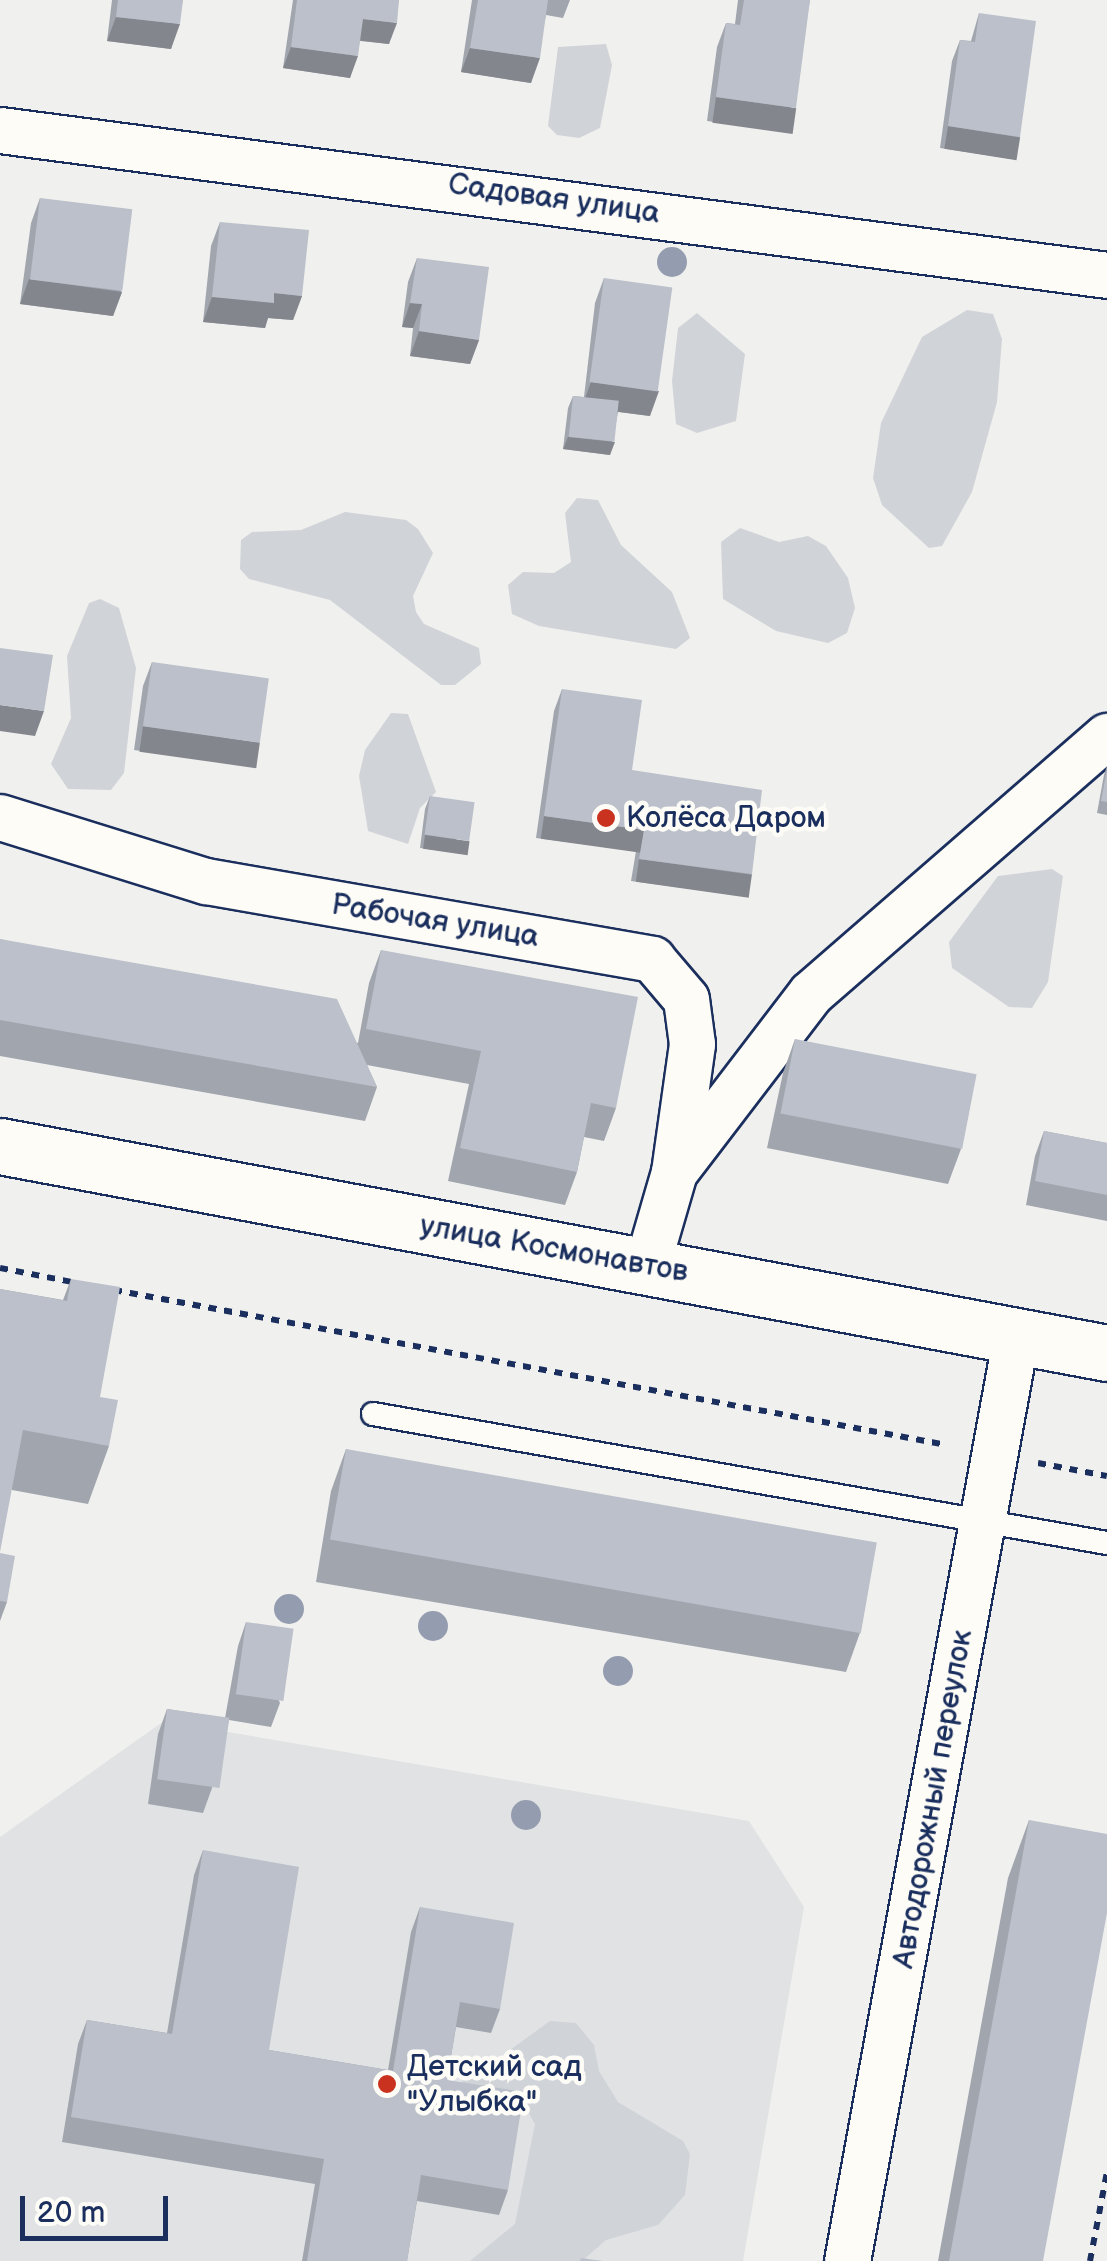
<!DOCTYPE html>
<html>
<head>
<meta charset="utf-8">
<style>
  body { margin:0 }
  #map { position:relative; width:1107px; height:2261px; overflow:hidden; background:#f0f0ee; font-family:"Balsamiq Sans",sans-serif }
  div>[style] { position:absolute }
  .built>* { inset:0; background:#e0e2e3 }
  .green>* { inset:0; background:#d0d3d8 }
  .path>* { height:6px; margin-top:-3px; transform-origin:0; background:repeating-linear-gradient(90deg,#1b2f5e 0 8px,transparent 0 16px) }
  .roads { filter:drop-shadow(2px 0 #1b2f5e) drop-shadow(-2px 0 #1b2f5e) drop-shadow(0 2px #1b2f5e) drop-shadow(0 -2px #1b2f5e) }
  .lane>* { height:22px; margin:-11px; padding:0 11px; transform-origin:11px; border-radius:11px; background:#fdfcf7 }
  .street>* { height:45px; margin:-22.5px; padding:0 22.5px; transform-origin:22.5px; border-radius:22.5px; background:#fdfcf7 }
  .secondary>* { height:55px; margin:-27.5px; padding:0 27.5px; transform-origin:27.5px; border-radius:27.5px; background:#fdfcf7 }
  .trees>* { width:30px; height:30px; margin:-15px; border-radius:50%; background:#949caf }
  .wall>* { inset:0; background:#a1a5ae }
  .shaded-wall>* { inset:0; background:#83868d; transform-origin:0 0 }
  .building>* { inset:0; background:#bbc0ca; transform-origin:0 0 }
  .dots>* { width:28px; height:28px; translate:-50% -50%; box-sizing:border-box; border:5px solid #fdfcf7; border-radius:50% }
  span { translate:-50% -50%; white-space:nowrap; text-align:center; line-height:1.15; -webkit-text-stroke:9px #fdfcf7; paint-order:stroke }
  .street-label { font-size:30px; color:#1b2f5e }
  .poi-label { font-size:30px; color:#1b2f5e }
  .left { translate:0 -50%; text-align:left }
  .scale { position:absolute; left:20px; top:2196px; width:148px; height:45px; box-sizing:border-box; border:5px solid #1b2f5e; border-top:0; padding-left:12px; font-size:30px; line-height:35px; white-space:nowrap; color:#1b2f5e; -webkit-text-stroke:8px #fdfcf7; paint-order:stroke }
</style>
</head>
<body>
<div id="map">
  <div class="built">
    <div style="clip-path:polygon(164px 1721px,749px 1821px,804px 1907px,743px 2261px,0 2261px,0 1837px)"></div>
  </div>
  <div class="green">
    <div style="clip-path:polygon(606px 44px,612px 65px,600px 128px,579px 138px,557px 135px,548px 126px,558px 47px)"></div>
    <div style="clip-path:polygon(967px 310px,993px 314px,1002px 339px,997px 402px,972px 492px,942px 546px,929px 548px,882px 505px,873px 478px,881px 423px,922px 337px)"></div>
    <div style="clip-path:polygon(697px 313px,745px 354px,736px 421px,697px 433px,676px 424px,672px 381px,678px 328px)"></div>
    <div style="clip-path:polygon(577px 498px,598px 500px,621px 545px,672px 592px,690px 638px,676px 649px,539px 626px,512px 614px,508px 585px,523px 572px,554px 573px,571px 562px,565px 513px)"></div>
    <div style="clip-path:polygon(345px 512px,406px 520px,418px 529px,433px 553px,413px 596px,416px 612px,424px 624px,479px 648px,481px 664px,455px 685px,441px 685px,330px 600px,249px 579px,240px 569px,241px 540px,252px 532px,301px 530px)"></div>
    <div style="clip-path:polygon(740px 528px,779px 542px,808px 536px,826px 546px,848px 578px,855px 608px,847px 633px,828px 643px,776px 631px,723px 599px,721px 542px)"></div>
    <div style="clip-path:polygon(100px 599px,119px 608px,136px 668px,124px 773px,111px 790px,68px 789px,51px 764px,71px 718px,67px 656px,89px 603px)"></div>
    <div style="clip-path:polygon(391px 713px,408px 714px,436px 792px,420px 808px,408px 844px,368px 831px,359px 776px,365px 750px)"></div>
    <div style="clip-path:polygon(1052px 869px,1063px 876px,1048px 982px,1032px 1008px,1009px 1007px,952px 968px,949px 942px,998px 876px)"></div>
    <div style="clip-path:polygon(550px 2021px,576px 2023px,594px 2045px,599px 2071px,618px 2102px,683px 2141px,690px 2154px,685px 2195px,658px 2225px,606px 2240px,582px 2261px,470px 2261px,515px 2224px,535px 2124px,528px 2112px,480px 2100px,463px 2088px,461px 2072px,499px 2058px)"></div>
  </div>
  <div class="path">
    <div style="left:0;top:1268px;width:78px;rotate:11deg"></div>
    <div style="left:114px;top:1290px;width:847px;rotate:10.54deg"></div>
    <div style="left:1038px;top:1463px;width:70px;rotate:10.7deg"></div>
    <div style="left:1090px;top:2261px;width:91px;rotate:-79.2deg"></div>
  </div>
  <div class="roads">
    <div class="lane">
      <div style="left:373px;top:1414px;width:745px;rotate:9.97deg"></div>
    </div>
    <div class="street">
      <div style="left:0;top:130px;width:1116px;rotate:7.46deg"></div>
      <div style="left:0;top:817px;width:216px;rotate:17.3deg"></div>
      <div style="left:206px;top:881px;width:453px;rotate:9.9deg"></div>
      <div style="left:652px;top:959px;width:52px;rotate:49.6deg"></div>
      <div style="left:686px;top:999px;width:45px;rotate:82.4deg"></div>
      <div style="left:692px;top:1044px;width:129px;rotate:98deg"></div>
      <div style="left:647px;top:1265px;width:97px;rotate:-73.8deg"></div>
      <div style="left:674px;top:1172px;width:225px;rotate:-52.6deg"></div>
      <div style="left:811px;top:993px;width:392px;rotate:-41deg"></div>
      <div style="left:847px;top:2261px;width:940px;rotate:-79.65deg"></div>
    </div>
    <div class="secondary">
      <div style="left:0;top:1146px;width:1126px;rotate:10.59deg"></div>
    </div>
  </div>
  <div class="trees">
    <div style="left:672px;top:262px"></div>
    <div style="left:289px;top:1609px"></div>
    <div style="left:433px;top:1626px"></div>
    <div style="left:618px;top:1671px"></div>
    <div style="left:526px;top:1815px"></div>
  </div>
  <div class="wall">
    <div style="clip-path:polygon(112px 0,183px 0,171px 49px,107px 41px)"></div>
    <div style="clip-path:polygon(293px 0,399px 0,389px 44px,360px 41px,350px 78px,283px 68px)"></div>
    <div style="clip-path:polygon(472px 0,570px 0,563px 18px,546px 15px,531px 83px,461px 72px)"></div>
    <div style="clip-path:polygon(738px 0,810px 0,787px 132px,707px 121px,717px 47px,726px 23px,735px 24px)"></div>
    <div style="clip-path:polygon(979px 13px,1020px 137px,1012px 159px,940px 148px,952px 61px,960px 40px,971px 41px)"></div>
    <div style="clip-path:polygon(40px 198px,122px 292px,113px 316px,20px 304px,31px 223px)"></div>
    <div style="clip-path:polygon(220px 222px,302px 296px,293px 320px,268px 318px,265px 328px,203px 322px,211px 246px)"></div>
    <div style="clip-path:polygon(417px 258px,479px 340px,470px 364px,410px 356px,413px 328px,402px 327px,408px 282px)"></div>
    <div style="clip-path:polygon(604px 278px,650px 416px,618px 412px,610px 455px,563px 449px,568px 408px,573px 396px,584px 397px,595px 303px)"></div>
    <div style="clip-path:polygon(152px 662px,251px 766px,134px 750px,143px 686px)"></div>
    <div style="clip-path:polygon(562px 689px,632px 770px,752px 874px,744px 896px,631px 881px,636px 851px,536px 838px,554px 711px)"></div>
    <div style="clip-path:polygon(1107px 766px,1107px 815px,1097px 813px,1104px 775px)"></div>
    <div style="clip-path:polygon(430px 796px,465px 854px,420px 848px,425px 809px)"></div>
    <div style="clip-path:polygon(0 939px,358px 1043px,369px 983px,381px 950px,616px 1108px,604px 1141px,584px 1137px,577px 1172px,565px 1205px,448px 1181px,469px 1084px,367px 1065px,377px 1087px,365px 1121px,0 1056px)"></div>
    <div style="clip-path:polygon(795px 1039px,961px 1149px,948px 1184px,767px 1148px,783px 1073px)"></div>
    <div style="clip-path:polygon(1044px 1131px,1107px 1143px,1107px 1221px,1026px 1205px,1035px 1156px)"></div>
    <div style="clip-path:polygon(71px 1279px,100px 1397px,109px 1446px,88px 1504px,12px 1490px,0 1289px,63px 1300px)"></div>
    <div style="clip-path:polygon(346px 1449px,861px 1630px,846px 1672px,316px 1582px,331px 1491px)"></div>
    <div style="clip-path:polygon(0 1553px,7px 1602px,0 1621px)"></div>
    <div style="clip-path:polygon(246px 1622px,280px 1703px,271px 1727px,229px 1720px,212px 1788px,203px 1813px,148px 1804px,158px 1734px,167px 1709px,225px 1718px,238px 1646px)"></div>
    <div style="clip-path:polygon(1029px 1820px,1043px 2261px,938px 2261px,1008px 1878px)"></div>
    <div style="clip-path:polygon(203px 1850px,269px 2050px,388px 2070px,411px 1932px,420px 1907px,500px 2009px,491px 2033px,456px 2027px,447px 2080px,508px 2190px,499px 2215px,417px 2201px,407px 2261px,302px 2261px,315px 2184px,62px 2142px,78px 2044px,87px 2020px,167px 2033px,194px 1875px)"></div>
  </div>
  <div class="shaded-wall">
    <div style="clip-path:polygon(116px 17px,180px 24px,171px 49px,107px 41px)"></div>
    <div style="clip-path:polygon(363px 19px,397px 23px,389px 44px,355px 40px)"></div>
    <div style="clip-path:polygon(291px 47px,358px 56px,350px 78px,283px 68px)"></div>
    <div style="clip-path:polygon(470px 48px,540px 58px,531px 83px,461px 72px)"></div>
    <div style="left:716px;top:97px;width:81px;height:26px;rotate:8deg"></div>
    <div style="left:948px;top:126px;width:73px;height:23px;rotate:9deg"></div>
    <div style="clip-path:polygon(29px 279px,122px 292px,113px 316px,20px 304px)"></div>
    <div style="clip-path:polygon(274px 293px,302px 296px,293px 320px,268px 318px,265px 328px,203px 322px,212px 297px)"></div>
    <div style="clip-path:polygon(410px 303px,422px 304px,413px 328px,402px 327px)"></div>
    <div style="clip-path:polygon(419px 331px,479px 340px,470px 364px,410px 356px)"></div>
    <div style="clip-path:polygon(591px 382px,659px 391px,650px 416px,582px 407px)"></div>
    <div style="clip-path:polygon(568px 437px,615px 442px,610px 455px,563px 449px)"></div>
    <div style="clip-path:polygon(0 705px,44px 711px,35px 736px,0 731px)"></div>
    <div style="left:143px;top:726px;width:118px;height:26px;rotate:8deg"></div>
    <div style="left:544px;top:816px;width:101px;height:23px;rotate:8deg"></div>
    <div style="left:425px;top:835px;width:45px;height:14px;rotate:8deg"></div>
    <div style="left:639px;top:859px;width:114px;height:23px;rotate:8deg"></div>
  </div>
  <div class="building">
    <div style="clip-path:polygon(118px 0,183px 0,180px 24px,116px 17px)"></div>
    <div style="clip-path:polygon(297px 0,399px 0,397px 23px,363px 19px,358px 56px,291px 47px)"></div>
    <div style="clip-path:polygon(478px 0,548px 0,540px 58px,470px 48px)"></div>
    <div style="clip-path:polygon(744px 0,810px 0,796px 108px,716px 97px,726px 23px,740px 25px)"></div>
    <div style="clip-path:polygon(979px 13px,1036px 21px,1020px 137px,948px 126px,960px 40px,975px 42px)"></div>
    <div style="left:40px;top:198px;width:93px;height:82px;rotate:7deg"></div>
    <div style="clip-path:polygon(220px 222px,309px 230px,302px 296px,274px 293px,274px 303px,212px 297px)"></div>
    <div style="clip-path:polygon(417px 258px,489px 267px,479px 340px,419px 331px,422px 304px,410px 303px)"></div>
    <div style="left:604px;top:278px;width:69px;height:105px;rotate:8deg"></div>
    <div style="left:573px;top:396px;width:46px;height:41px;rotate:6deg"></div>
    <div style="clip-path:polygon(0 648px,53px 655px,44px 711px,0 705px)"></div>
    <div style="left:152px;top:662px;width:118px;height:65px;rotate:8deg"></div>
    <div style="clip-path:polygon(562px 689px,642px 700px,632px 770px,762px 790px,752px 874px,639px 859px,644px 830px,544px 816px)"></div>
    <div style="clip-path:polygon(1107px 769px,1107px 802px,1101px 801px)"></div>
    <div style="left:430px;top:796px;width:45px;height:39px;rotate:8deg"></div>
    <div style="clip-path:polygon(0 939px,337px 999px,377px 1087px,0 1020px)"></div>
    <div style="clip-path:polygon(381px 950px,638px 997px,616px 1108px,591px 1103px,577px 1172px,460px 1148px,481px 1051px,366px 1029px)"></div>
    <div style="left:795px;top:1039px;width:185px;height:76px;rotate:11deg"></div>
    <div style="clip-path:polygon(1044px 1131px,1107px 1143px,1107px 1195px,1035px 1181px)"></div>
    <div style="clip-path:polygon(71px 1279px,120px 1287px,100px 1397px,118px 1400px,109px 1446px,23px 1430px,0 1552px,0 1289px,67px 1301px)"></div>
    <div style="left:346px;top:1449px;width:539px;height:92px;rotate:10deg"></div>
    <div style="clip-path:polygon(0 1553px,15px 1556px,7px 1602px,0 1601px)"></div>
    <div style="left:246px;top:1622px;width:48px;height:73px;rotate:8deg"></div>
    <div style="left:167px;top:1709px;width:63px;height:71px;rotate:8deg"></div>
    <div style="clip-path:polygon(1029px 1820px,1107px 1834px,1107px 1913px,1043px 2261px,949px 2261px)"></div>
    <div style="clip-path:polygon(203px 1850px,299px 1867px,269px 2050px,393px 2071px,420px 1907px,514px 1923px,500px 2009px,460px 2002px,447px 2080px,524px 2092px,508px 2190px,421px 2175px,407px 2261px,307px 2261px,324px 2159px,71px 2117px,87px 2020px,172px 2034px)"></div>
    <div style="clip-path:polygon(581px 2258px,603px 2261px,580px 2261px)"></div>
  </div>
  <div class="dots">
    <div style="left:606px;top:818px;background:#c8321e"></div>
    <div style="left:387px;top:2084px;background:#c8321e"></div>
  </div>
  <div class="street-label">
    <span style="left:554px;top:199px;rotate:8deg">Садовая улица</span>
    <span style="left:435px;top:921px;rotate:9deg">Рабочая улица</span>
    <span style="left:554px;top:1249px;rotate:10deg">улица Космонавтов</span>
    <span style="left:933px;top:1799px;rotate:-80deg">Автодорожный переулок</span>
  </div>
  <div class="poi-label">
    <span class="left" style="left:626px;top:818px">Колёса Даром</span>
    <span class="left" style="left:407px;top:2084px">Детский сад<br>"Улыбка"</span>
  </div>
  <div class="scale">20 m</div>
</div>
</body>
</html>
